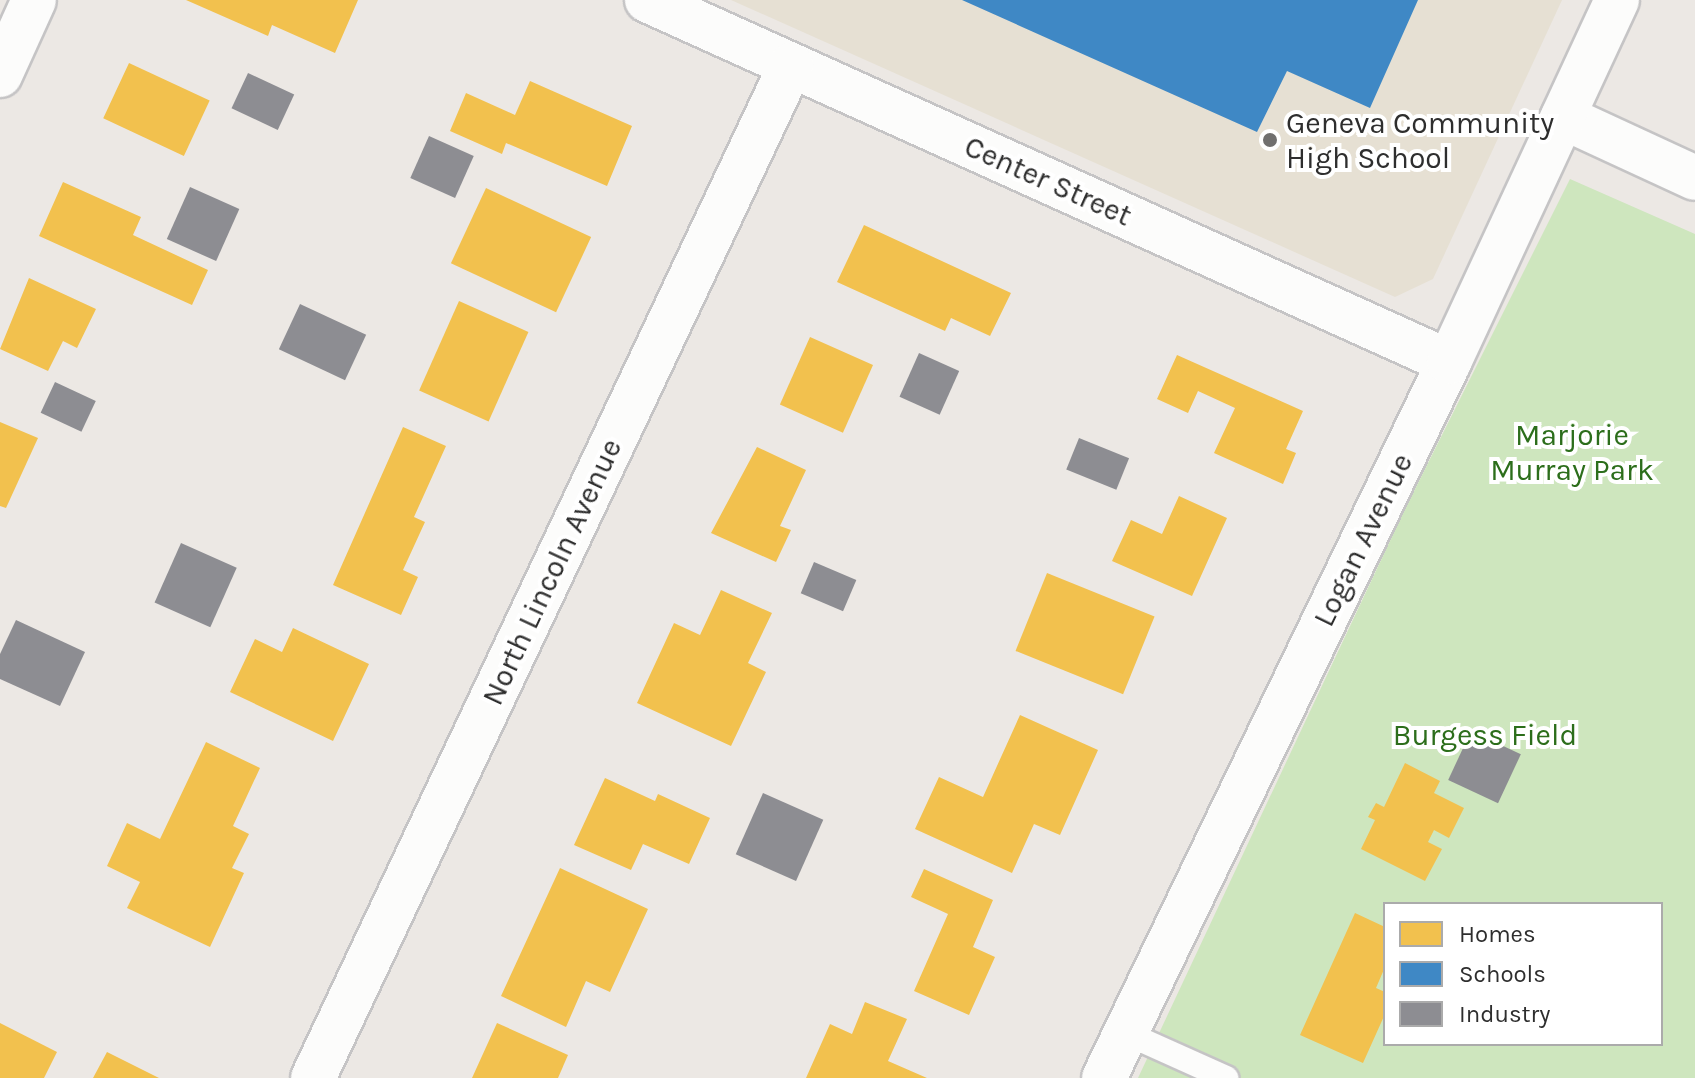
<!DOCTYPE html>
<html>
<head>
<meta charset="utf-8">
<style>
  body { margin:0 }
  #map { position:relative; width:1695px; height:1078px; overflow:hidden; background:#ece8e4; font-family:Karla,sans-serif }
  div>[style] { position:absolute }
  .education>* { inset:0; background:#e6e0d3 }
  .green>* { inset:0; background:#cee6be }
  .homes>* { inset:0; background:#f2c14e; transform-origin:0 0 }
  .schools>* { inset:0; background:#3f88c5 }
  .industry>* { inset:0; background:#8d8d92; transform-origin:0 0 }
  .roads { filter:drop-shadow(2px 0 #c5c4c5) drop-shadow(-2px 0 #c5c4c5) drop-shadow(0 2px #c5c4c5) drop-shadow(0 -2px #c5c4c5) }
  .lane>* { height:24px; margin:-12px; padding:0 12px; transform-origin:12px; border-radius:12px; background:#fcfcfb }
  .street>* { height:44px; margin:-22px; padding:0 22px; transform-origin:22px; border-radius:22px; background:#fcfcfb }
  .dots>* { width:22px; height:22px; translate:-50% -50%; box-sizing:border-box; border:4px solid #fff; border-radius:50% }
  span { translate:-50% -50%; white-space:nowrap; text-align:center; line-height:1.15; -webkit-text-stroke:8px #fff; paint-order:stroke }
  .poi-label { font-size:30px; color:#2e2e2e }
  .left { translate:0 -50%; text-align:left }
  .street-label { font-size:30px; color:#2e2e2e }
  .park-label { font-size:30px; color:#2c6e1b }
  .legend { position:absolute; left:1383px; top:902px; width:280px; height:144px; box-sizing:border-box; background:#fff; border:2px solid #ababab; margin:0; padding:10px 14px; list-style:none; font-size:24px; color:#2e2e2e }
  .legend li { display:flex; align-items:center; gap:16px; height:40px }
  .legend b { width:40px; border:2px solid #ababab }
</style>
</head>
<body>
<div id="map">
  <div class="education">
    <div style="clip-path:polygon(731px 0,1562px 0,1433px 279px,1395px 297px)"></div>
  </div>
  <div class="green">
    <div style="clip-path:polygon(evenodd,1570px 179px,1695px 234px,1695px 1078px,1138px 1078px,1404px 511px,1570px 179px,1385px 904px,1661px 904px,1661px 1044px,1385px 1044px,1385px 904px)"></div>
  </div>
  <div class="homes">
    <div style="clip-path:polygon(186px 0,358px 0,335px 53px,272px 25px,268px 36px)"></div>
    <div style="left:129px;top:63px;width:89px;height:61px;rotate:25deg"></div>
    <div style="clip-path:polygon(530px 81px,632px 126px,607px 186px,506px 143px,502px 154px,450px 131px,466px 93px,515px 115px)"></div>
    <div style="clip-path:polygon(63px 182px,141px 217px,133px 235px,208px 270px,192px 305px,39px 236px)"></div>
    <div style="left:486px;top:188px;width:116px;height:83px;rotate:25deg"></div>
    <div style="clip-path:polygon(864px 225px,1011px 293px,990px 336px,951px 318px,945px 331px,837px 282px)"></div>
    <div style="clip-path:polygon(29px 278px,96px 309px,77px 348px,63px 341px,48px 371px,0 349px)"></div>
    <div style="left:459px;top:301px;width:76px;height:98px;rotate:24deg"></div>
    <div style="left:810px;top:337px;width:69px;height:74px;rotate:24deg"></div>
    <div style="clip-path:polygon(1177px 355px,1303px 411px,1286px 449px,1296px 453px,1283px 484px,1214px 453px,1235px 408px,1198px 391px,1188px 413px,1157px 399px)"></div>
    <div style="clip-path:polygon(0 422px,38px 438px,6px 508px,0 506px)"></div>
    <div style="clip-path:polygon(403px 427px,446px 446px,414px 517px,425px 522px,403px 570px,418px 577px,401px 615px,333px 585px)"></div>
    <div style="clip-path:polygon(757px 447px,806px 470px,780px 526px,791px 530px,776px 562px,711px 533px)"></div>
    <div style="clip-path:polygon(1179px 496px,1227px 518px,1192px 596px,1112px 561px,1131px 520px,1162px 534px)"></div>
    <div style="left:1047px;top:573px;width:116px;height:84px;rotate:22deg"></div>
    <div style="clip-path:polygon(721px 590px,772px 613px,748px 663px,766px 672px,731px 746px,637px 703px,674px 623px,700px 635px)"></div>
    <div style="clip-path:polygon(293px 628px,369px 664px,333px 741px,230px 692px,255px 639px,282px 652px)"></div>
    <div style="clip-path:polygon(1020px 715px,1098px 750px,1060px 835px,1034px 824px,1012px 873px,915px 829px,939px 777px,983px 797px)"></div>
    <div style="clip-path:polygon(206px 742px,260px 768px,233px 826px,249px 834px,232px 868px,244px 873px,210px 947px,127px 908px,140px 882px,107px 866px,127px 823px,160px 839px)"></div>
    <div style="clip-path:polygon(1405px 763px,1440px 781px,1434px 793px,1464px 808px,1449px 838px,1434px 830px,1428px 842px,1442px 849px,1425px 881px,1361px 849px,1375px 820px,1368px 817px,1376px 803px,1384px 807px)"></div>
    <div style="clip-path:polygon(605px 778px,655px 801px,658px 794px,710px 818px,689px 864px,643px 844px,631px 870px,574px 845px)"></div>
    <div style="clip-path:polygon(560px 868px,648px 909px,610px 992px,586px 981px,566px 1027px,501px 996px)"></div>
    <div style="clip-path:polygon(924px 869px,993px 900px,973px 947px,995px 957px,969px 1015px,914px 991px,948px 914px,911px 897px)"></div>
    <div style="clip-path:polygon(1355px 913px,1385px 927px,1385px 967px,1376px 988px,1385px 992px,1385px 1014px,1363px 1063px,1300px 1035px)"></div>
    <div style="clip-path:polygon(865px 1002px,907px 1019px,888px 1061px,927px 1078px,806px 1078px,830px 1024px,852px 1034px)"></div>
    <div style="clip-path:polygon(0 1023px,57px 1052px,44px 1078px,0 1078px)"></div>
    <div style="clip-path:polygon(497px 1023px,568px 1055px,558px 1078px,472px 1078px)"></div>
    <div style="clip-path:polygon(107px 1052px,159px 1078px,93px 1078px)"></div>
  </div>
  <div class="schools">
    <div style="clip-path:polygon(962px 0,1418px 0,1370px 108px,1287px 71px,1257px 132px)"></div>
  </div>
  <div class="industry">
    <div style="left:248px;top:73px;width:51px;height:39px;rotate:25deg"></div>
    <div style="left:429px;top:136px;width:49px;height:46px;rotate:24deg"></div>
    <div style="left:190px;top:187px;width:54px;height:57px;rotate:24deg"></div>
    <div style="left:300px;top:304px;width:73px;height:50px;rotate:25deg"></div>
    <div style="left:919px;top:353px;width:44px;height:48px;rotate:24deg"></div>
    <div style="left:55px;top:382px;width:45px;height:34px;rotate:25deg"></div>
    <div style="left:1079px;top:438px;width:54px;height:34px;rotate:22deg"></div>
    <div style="left:181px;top:543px;width:61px;height:65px;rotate:24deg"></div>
    <div style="left:814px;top:562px;width:46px;height:34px;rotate:23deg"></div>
    <div style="clip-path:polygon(16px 620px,85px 652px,60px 706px,0 679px,0 654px)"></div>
    <div style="left:1471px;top:731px;width:55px;height:54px;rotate:25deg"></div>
    <div style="left:763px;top:793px;width:66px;height:67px;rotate:24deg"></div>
  </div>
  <div class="roads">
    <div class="lane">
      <div style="left:1126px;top:1033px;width:110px;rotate:24.2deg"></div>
    </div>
    <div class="street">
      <div style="left:647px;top:0;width:880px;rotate:24.29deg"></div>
      <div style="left:0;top:75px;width:82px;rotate:-65.6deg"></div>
      <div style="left:1563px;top:117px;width:145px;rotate:24.8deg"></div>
      <div style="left:313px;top:1078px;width:1120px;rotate:-64.74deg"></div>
      <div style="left:1104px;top:1078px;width:795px;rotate:-64.27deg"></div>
      <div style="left:1449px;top:362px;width:399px;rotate:-65.1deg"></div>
    </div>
  </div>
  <div class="dots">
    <div style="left:1270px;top:140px;background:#706f6e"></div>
  </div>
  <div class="poi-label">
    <span class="left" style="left:1286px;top:140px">Geneva Community<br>High School</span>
  </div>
  <div class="street-label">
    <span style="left:1048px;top:181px;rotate:24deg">Center Street</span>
    <span style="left:1363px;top:540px;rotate:-64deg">Logan Avenue</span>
    <span style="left:552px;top:572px;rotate:-65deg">North Lincoln Avenue</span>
  </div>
  <div class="park-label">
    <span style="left:1572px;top:452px">Marjorie<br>Murray Park</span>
    <span style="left:1485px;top:735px">Burgess Field</span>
  </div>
  <ul class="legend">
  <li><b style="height:22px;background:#f2c14e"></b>Homes</li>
  <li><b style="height:22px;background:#3f88c5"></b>Schools</li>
  <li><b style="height:22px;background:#8d8d92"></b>Industry</li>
  </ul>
</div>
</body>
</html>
